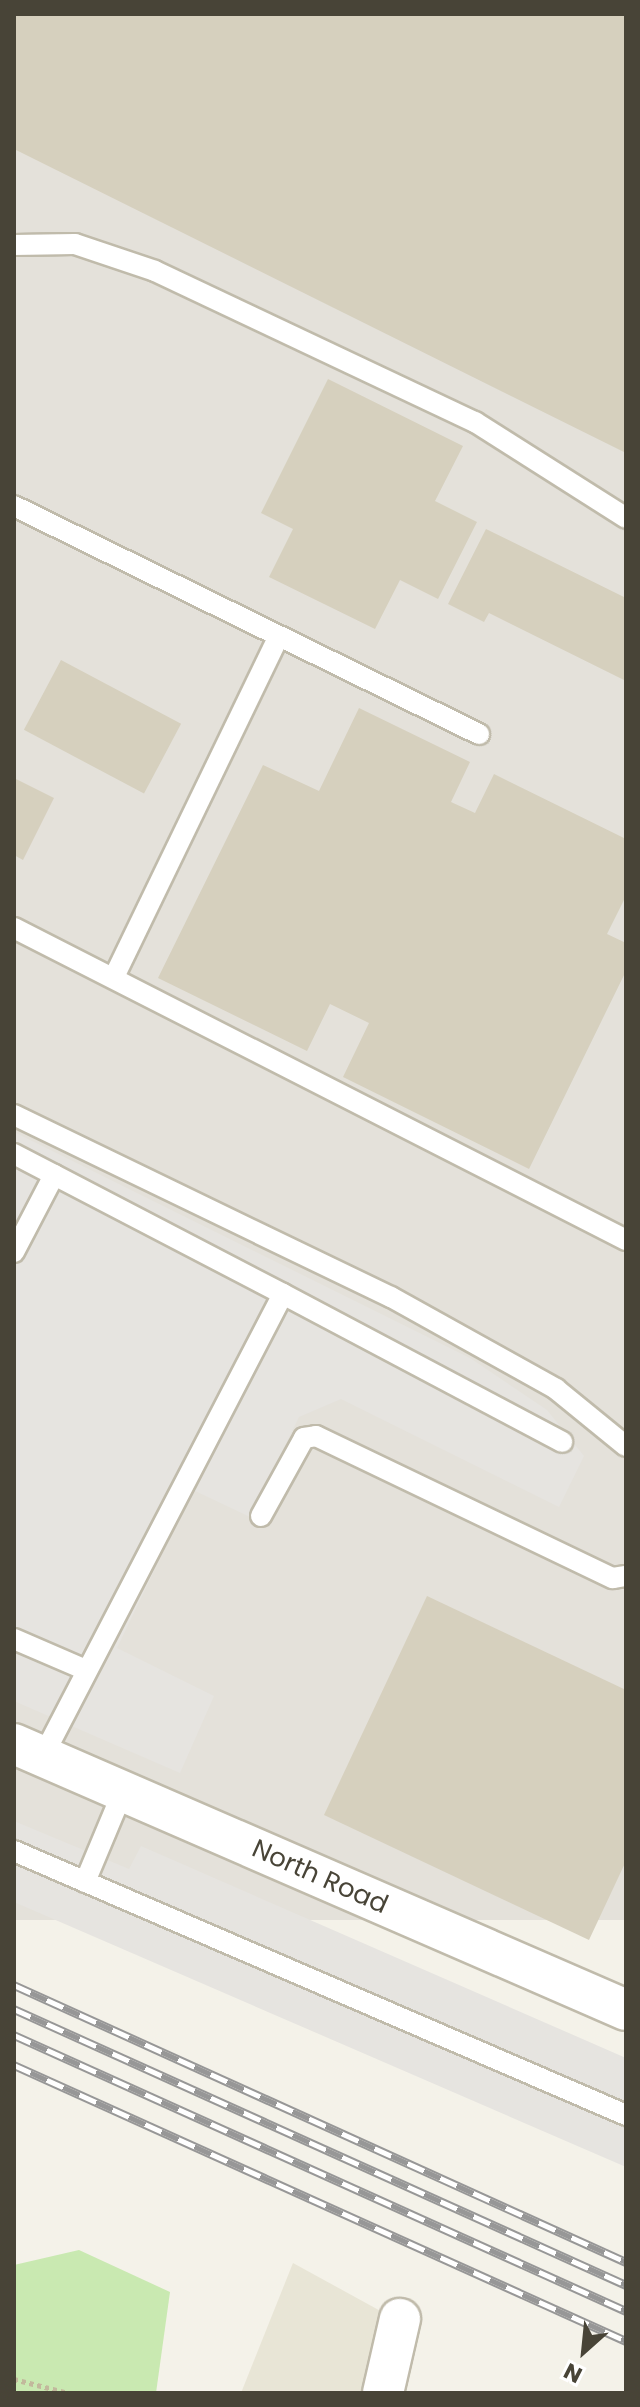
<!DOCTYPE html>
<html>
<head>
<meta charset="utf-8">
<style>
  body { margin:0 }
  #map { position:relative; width:640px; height:2407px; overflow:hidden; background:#f4f2e9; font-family:Poppins,sans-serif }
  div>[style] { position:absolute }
  .residential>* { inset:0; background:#e8e5d6 }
  .industrial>* { inset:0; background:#e4e1da; transform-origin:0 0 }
  .green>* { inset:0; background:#c9e9b1 }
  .parking>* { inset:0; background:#e6e4e0 }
  .building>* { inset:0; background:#d6d0be; transform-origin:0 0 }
  .path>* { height:5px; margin-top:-2.5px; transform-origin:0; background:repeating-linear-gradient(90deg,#c2b99c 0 4px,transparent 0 8px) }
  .roads { filter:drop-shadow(2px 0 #c0bbab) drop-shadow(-2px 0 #c0bbab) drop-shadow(0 2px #c0bbab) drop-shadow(0 -2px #c0bbab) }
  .lane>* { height:20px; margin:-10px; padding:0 10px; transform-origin:10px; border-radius:10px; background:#fff }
  .street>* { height:40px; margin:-20px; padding:0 20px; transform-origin:20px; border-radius:20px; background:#fff }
  .rail>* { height:9px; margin-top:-4.5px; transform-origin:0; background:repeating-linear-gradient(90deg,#fff 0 18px,#979797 0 36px); box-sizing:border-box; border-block:2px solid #979797 }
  span { translate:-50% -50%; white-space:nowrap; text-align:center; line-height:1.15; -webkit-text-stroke:6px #fff; paint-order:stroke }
  .street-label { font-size:26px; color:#484437 }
  .frame { position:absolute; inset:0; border:16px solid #484437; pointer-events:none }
  .north { position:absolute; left:544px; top:2311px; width:80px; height:80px; -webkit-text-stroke:6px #fff; paint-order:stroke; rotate:207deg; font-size:22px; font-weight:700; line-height:32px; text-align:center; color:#484437 }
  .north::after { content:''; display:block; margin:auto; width:28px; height:36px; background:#484437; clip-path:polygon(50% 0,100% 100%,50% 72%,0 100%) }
</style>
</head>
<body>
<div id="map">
  <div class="residential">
    <div style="clip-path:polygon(293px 2263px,386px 2314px,360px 2393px,241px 2393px)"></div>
  </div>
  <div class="industrial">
    <div style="left:14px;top:14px;width:612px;height:1906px"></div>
  </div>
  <div class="green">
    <div style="clip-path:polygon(79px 2250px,170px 2292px,156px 2393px,14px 2393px,14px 2265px)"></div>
  </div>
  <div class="parking">
    <div style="clip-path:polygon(14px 1132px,470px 1358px,547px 1410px,584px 1456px,559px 1507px,341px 1399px,299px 1417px,250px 1517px,193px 1490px,117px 1648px,214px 1696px,180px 1773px,14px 1701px)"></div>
    <div style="clip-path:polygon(14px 1821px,129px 1869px,141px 1846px,626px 2058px,626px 2167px,14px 1902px)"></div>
  </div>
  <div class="building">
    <div style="clip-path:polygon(14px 14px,626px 14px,626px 453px,14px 149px)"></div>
    <div style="clip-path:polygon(328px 379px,463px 446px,435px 501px,477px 522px,438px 599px,400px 580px,375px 629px,269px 577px,293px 529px,261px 513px)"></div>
    <div style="clip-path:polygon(486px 529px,626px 598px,626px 681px,489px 613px,484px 622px,448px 604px)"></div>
    <div style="left:61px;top:660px;width:136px;height:79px;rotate:28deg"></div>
    <div style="clip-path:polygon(359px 708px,470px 762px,451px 802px,475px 813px,494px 774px,626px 839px,626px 896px,607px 934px,626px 943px,626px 971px,529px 1169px,343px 1077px,369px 1023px,330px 1004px,307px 1051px,158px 978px,263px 765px,319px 791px)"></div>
    <div style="clip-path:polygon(14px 778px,54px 798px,23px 860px,14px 855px)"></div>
    <div style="clip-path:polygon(427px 1596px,626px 1690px,626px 1861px,589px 1940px,324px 1815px)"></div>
  </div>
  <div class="path">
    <div style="left:14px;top:2379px;width:56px;rotate:14.5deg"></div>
  </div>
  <div class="roads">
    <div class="lane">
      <div style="left:14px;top:245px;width:61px;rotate:-0.9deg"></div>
      <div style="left:75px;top:244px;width:84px;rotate:18.6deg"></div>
      <div style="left:155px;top:271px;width:354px;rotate:25.3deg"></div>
      <div style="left:475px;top:422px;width:179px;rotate:32.4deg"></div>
      <div style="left:14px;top:506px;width:518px;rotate:26.12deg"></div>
      <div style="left:14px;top:928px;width:687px;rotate:27.01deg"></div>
      <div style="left:114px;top:977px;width:377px;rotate:-64.2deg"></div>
      <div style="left:14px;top:1115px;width:419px;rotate:25.8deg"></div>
      <div style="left:391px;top:1297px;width:189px;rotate:29.1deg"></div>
      <div style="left:556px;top:1389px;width:90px;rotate:39.2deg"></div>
      <div style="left:14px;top:1154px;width:303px;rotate:27.5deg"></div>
      <div style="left:283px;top:1294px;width:521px;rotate:117.45deg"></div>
      <div style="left:14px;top:1252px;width:87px;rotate:-62.5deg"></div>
      <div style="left:283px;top:1294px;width:316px;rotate:27.9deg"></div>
      <div style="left:261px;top:1516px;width:89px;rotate:-61.1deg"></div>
      <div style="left:304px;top:1438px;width:12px;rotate:-9deg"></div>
      <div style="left:316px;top:1436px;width:329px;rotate:25.6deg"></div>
      <div style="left:613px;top:1578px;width:13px;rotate:-9deg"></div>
      <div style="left:14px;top:1639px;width:78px;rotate:23.3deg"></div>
      <div style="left:14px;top:1851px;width:667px;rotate:23.33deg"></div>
      <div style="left:85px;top:1882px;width:99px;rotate:-67.3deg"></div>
    </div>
    <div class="street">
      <div style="left:14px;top:1744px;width:667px;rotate:23.49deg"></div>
      <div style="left:383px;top:2393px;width:76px;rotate:-77.1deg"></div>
    </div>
  </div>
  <div class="rail">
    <div style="left:14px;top:1985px;width:672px;rotate:24.35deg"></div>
    <div style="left:14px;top:2009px;width:671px;rotate:24.27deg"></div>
    <div style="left:14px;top:2035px;width:671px;rotate:24.27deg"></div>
    <div style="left:14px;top:2065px;width:671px;rotate:24.27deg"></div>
  </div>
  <div class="street-label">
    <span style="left:320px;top:1877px;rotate:24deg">North Road</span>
  </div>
  <div class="frame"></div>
  <div class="north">N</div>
</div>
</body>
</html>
